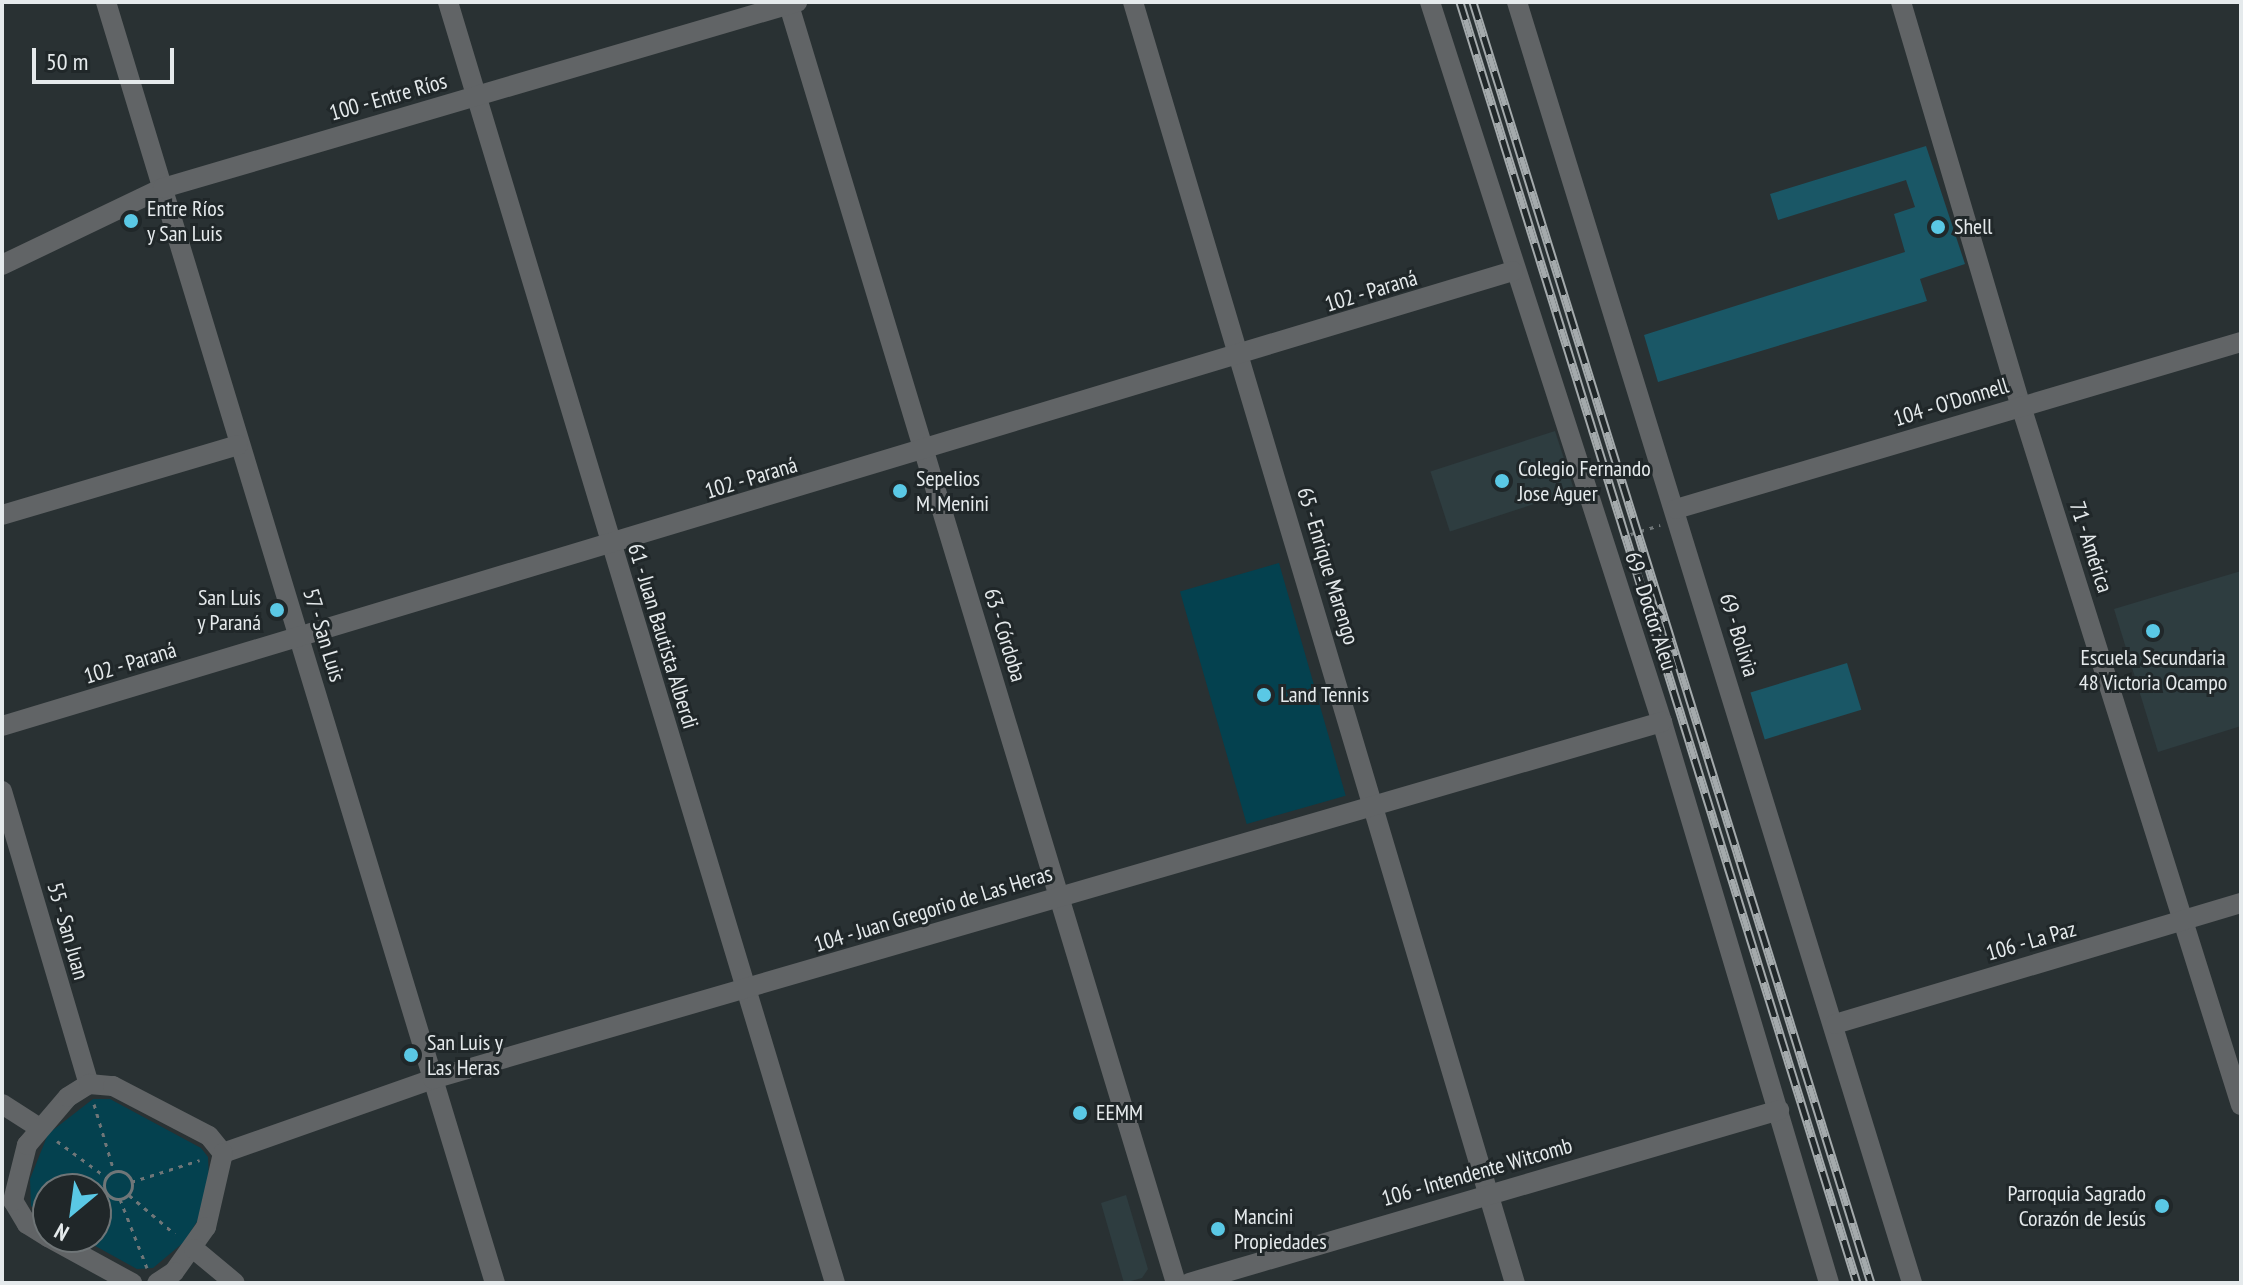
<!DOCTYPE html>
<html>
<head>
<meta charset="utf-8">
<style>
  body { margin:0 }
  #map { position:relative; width:2243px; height:1285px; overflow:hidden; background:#293133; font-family:"PT Sans Narrow",sans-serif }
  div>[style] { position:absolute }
  .built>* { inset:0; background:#2e3d40; transform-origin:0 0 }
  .green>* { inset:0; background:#04414f; transform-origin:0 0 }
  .building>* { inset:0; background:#1a5766; transform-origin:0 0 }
  .path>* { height:3px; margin-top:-1.5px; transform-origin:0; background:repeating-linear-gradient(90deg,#6f7678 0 4px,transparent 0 10px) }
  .path>.ring { margin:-1.5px; padding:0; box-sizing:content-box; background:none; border:3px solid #6f7678; border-radius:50% }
  .minor>* { height:20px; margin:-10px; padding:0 10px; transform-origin:10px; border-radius:10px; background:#616466 }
  .rail>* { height:9px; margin-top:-4.5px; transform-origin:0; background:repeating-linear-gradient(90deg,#202729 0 18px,#a4aaac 0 36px); box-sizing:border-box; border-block:2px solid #a4aaac }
  .dots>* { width:22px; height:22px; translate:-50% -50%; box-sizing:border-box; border:4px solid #202729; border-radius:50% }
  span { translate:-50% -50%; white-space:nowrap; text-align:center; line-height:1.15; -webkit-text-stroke:6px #202729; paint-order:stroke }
  .street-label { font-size:22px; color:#e5eaec }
  .poi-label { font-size:22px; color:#e5eaec }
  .left { translate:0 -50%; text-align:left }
  .right { translate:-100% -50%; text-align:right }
  .frame { position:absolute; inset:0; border:4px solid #e5eaec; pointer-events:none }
  .north { position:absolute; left:32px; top:1173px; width:80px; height:80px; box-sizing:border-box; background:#202729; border:2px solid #6f7577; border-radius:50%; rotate:209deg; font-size:22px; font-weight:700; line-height:32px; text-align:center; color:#e5eaec }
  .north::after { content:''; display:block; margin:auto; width:28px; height:36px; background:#5ac8e5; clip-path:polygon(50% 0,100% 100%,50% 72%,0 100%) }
  .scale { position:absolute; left:32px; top:48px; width:142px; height:36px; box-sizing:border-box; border:4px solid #e5eaec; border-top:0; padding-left:10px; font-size:24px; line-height:28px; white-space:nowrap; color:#e5eaec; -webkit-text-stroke:6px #202729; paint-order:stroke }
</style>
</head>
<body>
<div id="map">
  <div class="built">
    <div style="left:1555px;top:431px;width:63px;height:131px;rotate:72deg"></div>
    <div style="clip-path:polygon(2241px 571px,2241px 726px,2158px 752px,2114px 609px)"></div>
    <div style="clip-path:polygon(1126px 1195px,1148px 1269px,1142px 1278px,1124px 1283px,1101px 1203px)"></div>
  </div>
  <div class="green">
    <div style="left:1279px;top:563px;width:242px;height:103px;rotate:74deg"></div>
    <div style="clip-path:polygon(93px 1099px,110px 1099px,201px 1148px,208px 1157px,209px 1179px,200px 1217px,184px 1242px,153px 1268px,137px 1269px,79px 1237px,96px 1237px,96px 1189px,48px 1189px,48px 1220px,31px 1206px,30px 1179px,48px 1134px)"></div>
  </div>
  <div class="building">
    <div style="clip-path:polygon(1926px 146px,1965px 264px,1920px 279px,1927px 301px,1658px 382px,1644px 335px,1905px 252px,1894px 214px,1915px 207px,1906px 180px,1778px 220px,1770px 194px)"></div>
    <div style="left:1847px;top:663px;width:49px;height:101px;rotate:73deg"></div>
  </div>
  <div class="path">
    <div style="left:1621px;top:537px;width:41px;rotate:-17.1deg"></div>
    <div style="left:94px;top:1104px;width:70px;rotate:73.4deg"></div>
    <div style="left:57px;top:1141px;width:61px;rotate:36.3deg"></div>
    <div class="ring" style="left:104px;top:1171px;width:25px;height:25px"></div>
    <div style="left:131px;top:1182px;width:72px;rotate:-17.7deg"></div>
    <div style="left:93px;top:1189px;width:10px;rotate:-17deg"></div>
    <div style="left:129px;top:1195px;width:60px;rotate:40.3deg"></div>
    <div style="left:120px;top:1199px;width:74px;rotate:68.6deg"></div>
  </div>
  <div class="minor">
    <div style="left:106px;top:2px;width:1339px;rotate:73.11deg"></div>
    <div style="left:448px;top:2px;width:1338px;rotate:73.19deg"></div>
    <div style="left:788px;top:2px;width:1338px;rotate:73.15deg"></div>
    <div style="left:1133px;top:2px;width:1337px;rotate:73.4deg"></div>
    <div style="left:1430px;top:2px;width:756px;rotate:72.14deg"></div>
    <div style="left:1662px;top:722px;width:585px;rotate:73.42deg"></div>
    <div style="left:1517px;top:2px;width:1341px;rotate:72.86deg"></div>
    <div style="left:1901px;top:2px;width:421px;rotate:73.5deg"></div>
    <div style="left:2021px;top:406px;width:733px;rotate:72.53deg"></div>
    <div style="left:2px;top:265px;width:178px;rotate:-25.6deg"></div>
    <div style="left:163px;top:188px;width:661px;rotate:-16.35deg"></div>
    <div style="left:1676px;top:509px;width:589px;rotate:-16.47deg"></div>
    <div style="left:2px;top:515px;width:246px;rotate:-16.5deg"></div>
    <div style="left:2px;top:726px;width:1578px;rotate:-16.76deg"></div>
    <div style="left:2px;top:791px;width:306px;rotate:73.5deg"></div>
    <div style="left:1835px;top:1024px;width:424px;rotate:-16.6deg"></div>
    <div style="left:2px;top:1104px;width:43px;rotate:32.6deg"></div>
    <div style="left:223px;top:1153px;width:223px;rotate:-19.4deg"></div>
    <div style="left:433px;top:1079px;width:1280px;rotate:-16.2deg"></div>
    <div style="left:48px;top:1237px;width:25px;rotate:-148deg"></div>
    <div style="left:27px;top:1224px;width:27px;rotate:-121deg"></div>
    <div style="left:13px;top:1201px;width:58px;rotate:-76deg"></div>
    <div style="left:27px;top:1145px;width:63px;rotate:-49.5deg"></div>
    <div style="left:68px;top:1097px;width:25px;rotate:-32deg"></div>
    <div style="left:89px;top:1084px;width:24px;rotate:5deg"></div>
    <div style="left:113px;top:1086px;width:108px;rotate:27.5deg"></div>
    <div style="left:209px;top:1136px;width:22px;rotate:51deg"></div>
    <div style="left:223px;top:1153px;width:76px;rotate:102.9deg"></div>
    <div style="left:206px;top:1227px;width:55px;rotate:125.4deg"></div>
    <div style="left:174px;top:1272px;width:20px;rotate:147deg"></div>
    <div style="left:48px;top:1237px;width:96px;rotate:28.7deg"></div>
    <div style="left:194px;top:1249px;width:53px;rotate:39.7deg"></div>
    <div style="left:1189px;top:1283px;width:615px;rotate:-16.34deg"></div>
  </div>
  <div class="rail">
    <div style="left:1460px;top:2px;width:1341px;rotate:72.78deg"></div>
    <div style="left:1473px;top:2px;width:1341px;rotate:72.74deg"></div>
  </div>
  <div class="dots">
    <div style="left:131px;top:221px;background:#5ac8e5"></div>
    <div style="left:1938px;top:227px;background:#5ac8e5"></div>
    <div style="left:1502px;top:481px;background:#5ac8e5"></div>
    <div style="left:900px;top:491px;background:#5ac8e5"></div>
    <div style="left:277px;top:610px;background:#5ac8e5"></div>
    <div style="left:2153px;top:631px;background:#5ac8e5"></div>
    <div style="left:1264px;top:695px;background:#5ac8e5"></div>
    <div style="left:411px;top:1055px;background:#5ac8e5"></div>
    <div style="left:1080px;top:1113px;background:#5ac8e5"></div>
    <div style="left:2162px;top:1206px;background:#5ac8e5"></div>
    <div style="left:1218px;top:1229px;background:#5ac8e5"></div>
  </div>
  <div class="street-label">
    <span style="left:388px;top:97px;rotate:-16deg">100 - Entre Ríos</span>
    <span style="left:1371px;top:291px;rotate:-17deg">102 - Paraná</span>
    <span style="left:1951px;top:402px;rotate:-17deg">104 - O'Donnell</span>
    <span style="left:751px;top:478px;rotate:-17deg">102 - Paraná</span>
    <span style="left:2091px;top:547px;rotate:72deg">71 - América</span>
    <span style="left:1328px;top:566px;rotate:73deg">65 - Enrique Marengo</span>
    <span style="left:1651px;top:611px;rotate:72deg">69 - Doctor Aleu</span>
    <span style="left:324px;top:635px;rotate:73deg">57 - San Luis</span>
    <span style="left:1005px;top:635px;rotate:73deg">63 - Córdoba</span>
    <span style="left:1739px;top:635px;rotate:73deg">69 - Bolivia</span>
    <span style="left:663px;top:636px;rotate:73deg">61 - Juan Bautista Alberdi</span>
    <span style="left:130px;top:663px;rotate:-17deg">102 - Paraná</span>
    <span style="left:933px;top:909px;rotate:-17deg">104 - Juan Gregorio de Las Heras</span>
    <span style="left:68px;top:931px;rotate:74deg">55 - San Juan</span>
    <span style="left:2031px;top:941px;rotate:-16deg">106 - La Paz</span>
    <span style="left:1477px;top:1172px;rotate:-16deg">106 - Intendente Witcomb</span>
  </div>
  <div class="poi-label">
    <span class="left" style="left:147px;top:221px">Entre Ríos<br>y San Luis</span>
    <span class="left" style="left:1954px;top:227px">Shell</span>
    <span class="left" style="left:1518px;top:481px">Colegio Fernando<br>Jose Aguer</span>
    <span class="left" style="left:916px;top:491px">Sepelios<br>M. Menini</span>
    <span class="right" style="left:261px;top:610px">San Luis<br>y Paraná</span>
    <span style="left:2153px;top:670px">Escuela Secundaria<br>48 Victoria Ocampo</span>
    <span class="left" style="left:1280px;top:695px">Land Tennis</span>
    <span class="left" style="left:427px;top:1055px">San Luis y<br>Las Heras</span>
    <span class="left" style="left:1096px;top:1113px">EEMM</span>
    <span class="right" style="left:2146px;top:1206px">Parroquia Sagrado<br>Corazón de Jesús</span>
    <span class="left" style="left:1234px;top:1229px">Mancini<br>Propiedades</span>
  </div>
  <div class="frame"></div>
  <div class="north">N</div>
  <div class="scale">50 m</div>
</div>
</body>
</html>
